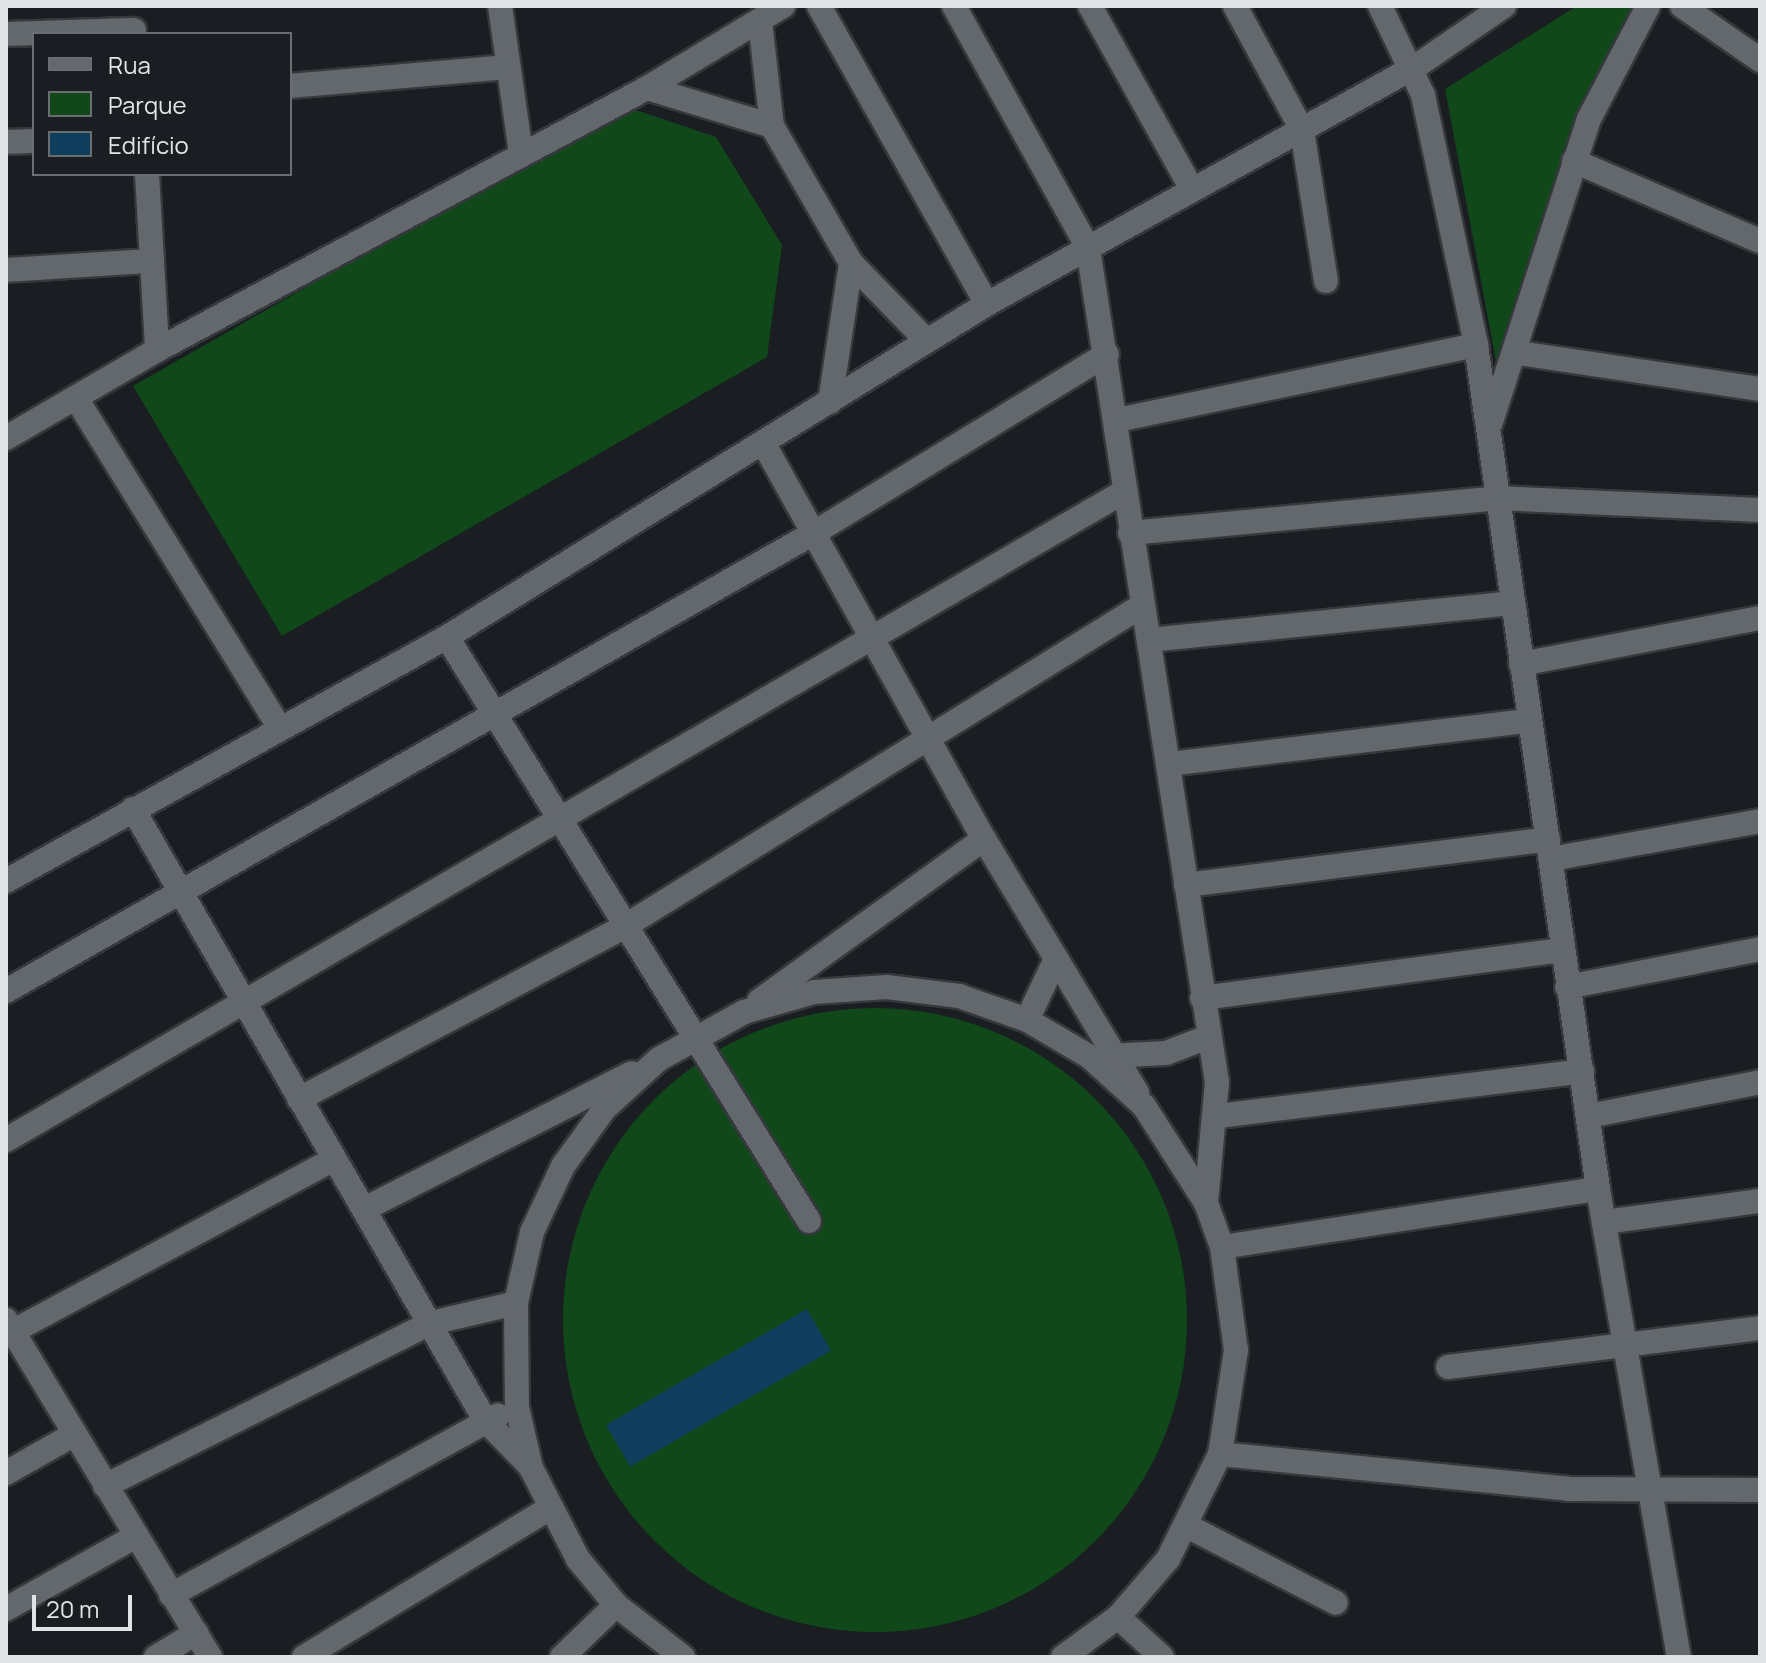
<!DOCTYPE html>
<html>
<head>
<meta charset="utf-8">
<style>
  body { margin:0 }
  #map { position:relative; width:1766px; height:1663px; overflow:hidden; background:#1a1e22; font-family:Manrope,sans-serif }
  div>[style] { position:absolute }
  .green>* { inset:0; background:#104819 }
  .round { border-radius:50% }
  .building>* { inset:0; background:#103e5f; transform-origin:0 0 }
  .roads { filter:drop-shadow(2px 0 #35383c) drop-shadow(-2px 0 #35383c) drop-shadow(0 2px #35383c) drop-shadow(0 -2px #35383c) }
  .minor>* { height:24px; margin:-12px; padding:0 12px; transform-origin:12px; border-radius:12px; background:#63686d }
  span { translate:-50% -50%; white-space:nowrap; text-align:center; line-height:1.15; -webkit-text-stroke:6px #1a1e22; paint-order:stroke }
  .frame { position:absolute; inset:0; border:8px solid #e1e4e7; pointer-events:none }
  .legend { position:absolute; left:32px; top:32px; width:260px; height:144px; box-sizing:border-box; background:#1a1e22; border:2px solid #6a6d71; margin:0; padding:10px 14px; list-style:none; font-size:24px; color:#e1e4e7 }
  .legend li { display:flex; align-items:center; gap:16px; height:40px }
  .legend b { width:40px; border:2px solid #6a6d71 }
  .scale { position:absolute; left:32px; top:1595px; width:100px; height:36px; box-sizing:border-box; border:4px solid #e1e4e7; border-top:0; padding-left:10px; font-size:24px; line-height:28px; white-space:nowrap; color:#e1e4e7; -webkit-text-stroke:6px #1a1e22; paint-order:stroke }
</style>
</head>
<body>
<div id="map">
  <div class="green">
    <div style="clip-path:polygon(1577px 6px,1637px 6px,1572px 132px,1496px 361px,1445px 89px)"></div>
    <div style="clip-path:polygon(624px 106px,716px 137px,782px 245px,767px 357px,282px 636px,133px 386px)"></div>
    <div class="round" style="left:563px;top:1008px;width:624px;height:624px"></div>
  </div>
  <div class="building">
    <div style="left:807px;top:1309px;width:48px;height:232px;rotate:60deg"></div>
  </div>
  <div class="roads">
    <div class="minor">
      <div style="left:500px;top:6px;width:148px;rotate:81.9deg"></div>
      <div style="left:819px;top:6px;width:342px;rotate:60.6deg"></div>
      <div style="left:954px;top:6px;width:277px;rotate:61deg"></div>
      <div style="left:1088px;top:248px;width:844px;rotate:81.21deg"></div>
      <div style="left:1217px;top:1082px;width:121px;rotate:95.2deg"></div>
      <div style="left:1090px;top:6px;width:210px;rotate:60.9deg"></div>
      <div style="left:1235px;top:6px;width:141px;rotate:61.6deg"></div>
      <div style="left:1302px;top:130px;width:153px;rotate:81deg"></div>
      <div style="left:1380px;top:6px;width:99px;rotate:64.2deg"></div>
      <div style="left:1423px;top:95px;width:256px;rotate:78deg"></div>
      <div style="left:1476px;top:345px;width:853px;rotate:81.77deg"></div>
      <div style="left:1598px;top:1189px;width:475px;rotate:80.2deg"></div>
      <div style="left:1682px;top:6px;width:95px;rotate:34.7deg"></div>
      <div style="left:760px;top:21px;width:106px;rotate:83.5deg"></div>
      <div style="left:772px;top:126px;width:158px;rotate:60deg"></div>
      <div style="left:851px;top:263px;width:109px;rotate:45.7deg"></div>
      <div style="left:6px;top:34px;width:128px;rotate:-1.8deg"></div>
      <div style="left:290px;top:86px;width:218px;rotate:-5deg"></div>
      <div style="left:647px;top:88px;width:131px;rotate:16.9deg"></div>
      <div style="left:6px;top:142px;width:28px;rotate:-2deg"></div>
      <div style="left:1574px;top:161px;width:202px;rotate:23.3deg"></div>
      <div style="left:147px;top:174px;width:176px;rotate:86.7deg"></div>
      <div style="left:6px;top:270px;width:145px;rotate:-3.6deg"></div>
      <div style="left:1518px;top:353px;width:245px;rotate:8.5deg"></div>
      <div style="left:76px;top:398px;width:387px;rotate:58.3deg"></div>
      <div style="left:830px;top:402px;width:141px;rotate:-81.4deg"></div>
      <div style="left:1117px;top:420px;width:367px;rotate:-11.8deg"></div>
      <div style="left:1491px;top:422px;width:318px;rotate:-72.1deg"></div>
      <div style="left:1589px;top:119px;width:127px;rotate:-62.4deg"></div>
      <div style="left:6px;top:438px;width:175px;rotate:-30.2deg"></div>
      <div style="left:157px;top:350px;width:556px;rotate:-28.13deg"></div>
      <div style="left:647px;top:88px;width:159px;rotate:-31.1deg"></div>
      <div style="left:765px;top:446px;width:450px;rotate:60.9deg"></div>
      <div style="left:984px;top:839px;width:297px;rotate:58.9deg"></div>
      <div style="left:1130px;top:533px;width:369px;rotate:-5.4deg"></div>
      <div style="left:1497px;top:498px;width:263px;rotate:2.6deg"></div>
      <div style="left:447px;top:637px;width:687px;rotate:58.21deg"></div>
      <div style="left:1149px;top:640px;width:365px;rotate:-5.8deg"></div>
      <div style="left:1521px;top:664px;width:243px;rotate:-10.9deg"></div>
      <div style="left:1170px;top:764px;width:360px;rotate:-6.9deg"></div>
      <div style="left:133px;top:809px;width:705px;rotate:60.05deg"></div>
      <div style="left:485px;top:1420px;width:64px;rotate:45.6deg"></div>
      <div style="left:1551px;top:859px;width:212px;rotate:-10.3deg"></div>
      <div style="left:6px;top:881px;width:504px;rotate:-28.96deg"></div>
      <div style="left:447px;top:637px;width:634px;rotate:-31.66deg"></div>
      <div style="left:987px;top:304px;width:489px;rotate:-29deg"></div>
      <div style="left:1415px;top:67px;width:108px;rotate:-34.4deg"></div>
      <div style="left:1186px;top:885px;width:365px;rotate:-7.2deg"></div>
      <div style="left:1567px;top:987px;width:197px;rotate:-11.1deg"></div>
      <div style="left:6px;top:991px;width:929px;rotate:-29.55deg"></div>
      <div style="left:814px;top:533px;width:343px;rotate:-31.4deg"></div>
      <div style="left:1202px;top:998px;width:363px;rotate:-7.6deg"></div>
      <div style="left:759px;top:1001px;width:277px;rotate:-35.8deg"></div>
      <div style="left:1027px;top:1020px;width:68px;rotate:-64.6deg"></div>
      <div style="left:1106px;top:1056px;width:60px;rotate:-2.9deg"></div>
      <div style="left:1166px;top:1053px;width:45px;rotate:-20.9deg"></div>
      <div style="left:299px;top:1099px;width:365px;rotate:-27.9deg"></div>
      <div style="left:622px;top:928px;width:613px;rotate:-31.8deg"></div>
      <div style="left:1218px;top:1116px;width:367px;rotate:-7deg"></div>
      <div style="left:1589px;top:1116px;width:174px;rotate:-11.2deg"></div>
      <div style="left:6px;top:1140px;width:1294px;rotate:-30.11deg"></div>
      <div style="left:366px;top:1208px;width:298px;rotate:-26.9deg"></div>
      <div style="left:1604px;top:1222px;width:157px;rotate:-7.7deg"></div>
      <div style="left:1222px;top:1247px;width:380px;rotate:-8.8deg"></div>
      <div style="left:6px;top:1320px;width:394px;rotate:58.8deg"></div>
      <div style="left:6px;top:1335px;width:372px;rotate:-28.2deg"></div>
      <div style="left:1448px;top:1367px;width:314px;rotate:-7.1deg"></div>
      <div style="left:1220px;top:1454px;width:350px;rotate:5.7deg"></div>
      <div style="left:1568px;top:1489px;width:192px;rotate:0.3deg"></div>
      <div style="left:6px;top:1473px;width:77px;rotate:-29.6deg"></div>
      <div style="left:105px;top:1486px;width:364px;rotate:-26.6deg"></div>
      <div style="left:431px;top:1323px;width:87px;rotate:-13.2deg"></div>
      <div style="left:1189px;top:1527px;width:165px;rotate:27.3deg"></div>
      <div style="left:171px;top:1595px;width:373px;rotate:-28.8deg"></div>
      <div style="left:6px;top:1609px;width:149px;rotate:-29.3deg"></div>
      <div style="left:1118px;top:1617px;width:59px;rotate:42.3deg"></div>
      <div style="left:156px;top:1657px;width:47px;rotate:-31deg"></div>
      <div style="left:304px;top:1657px;width:285px;rotate:-31.2deg"></div>
      <div style="left:562px;top:1657px;width:75px;rotate:-43.9deg"></div>
      <div style="left:683px;top:1657px;width:85px;rotate:-142.2deg"></div>
      <div style="left:616px;top:1605px;width:60px;rotate:-129.6deg"></div>
      <div style="left:578px;top:1559px;width:102px;rotate:-117.3deg"></div>
      <div style="left:531px;top:1468px;width:63px;rotate:-102.9deg"></div>
      <div style="left:517px;top:1407px;width:104px;rotate:-90.6deg"></div>
      <div style="left:516px;top:1303px;width:73px;rotate:-77.3deg"></div>
      <div style="left:532px;top:1232px;width:73px;rotate:-64.8deg"></div>
      <div style="left:563px;top:1166px;width:72px;rotate:-54.1deg"></div>
      <div style="left:605px;top:1108px;width:73px;rotate:-42.2deg"></div>
      <div style="left:659px;top:1059px;width:97px;rotate:-28.9deg"></div>
      <div style="left:744px;top:1012px;width:73px;rotate:-15.9deg"></div>
      <div style="left:814px;top:992px;width:73px;rotate:-3.9deg"></div>
      <div style="left:887px;top:987px;width:73px;rotate:7.1deg"></div>
      <div style="left:959px;top:996px;width:72px;rotate:19.4deg"></div>
      <div style="left:1027px;top:1020px;width:73px;rotate:30.4deg"></div>
      <div style="left:1090px;top:1057px;width:73px;rotate:42.2deg"></div>
      <div style="left:1144px;top:1106px;width:115px;rotate:57.4deg"></div>
      <div style="left:1206px;top:1203px;width:47px;rotate:70deg"></div>
      <div style="left:1222px;top:1247px;width:104px;rotate:82.3deg"></div>
      <div style="left:1236px;top:1350px;width:105px;rotate:98.7deg"></div>
      <div style="left:1220px;top:1454px;width:117px;rotate:116.3deg"></div>
      <div style="left:1168px;top:1559px;width:77px;rotate:130.8deg"></div>
      <div style="left:1118px;top:1617px;width:68px;rotate:144deg"></div>
    </div>
  </div>
  <div class="frame"></div>
  <ul class="legend">
  <li><b style="height:10px;background:#63686d"></b>Rua</li>
  <li><b style="height:22px;background:#104819"></b>Parque</li>
  <li><b style="height:22px;background:#103e5f"></b>Edifício</li>
  </ul>
  <div class="scale">20 m</div>
</div>
</body>
</html>
